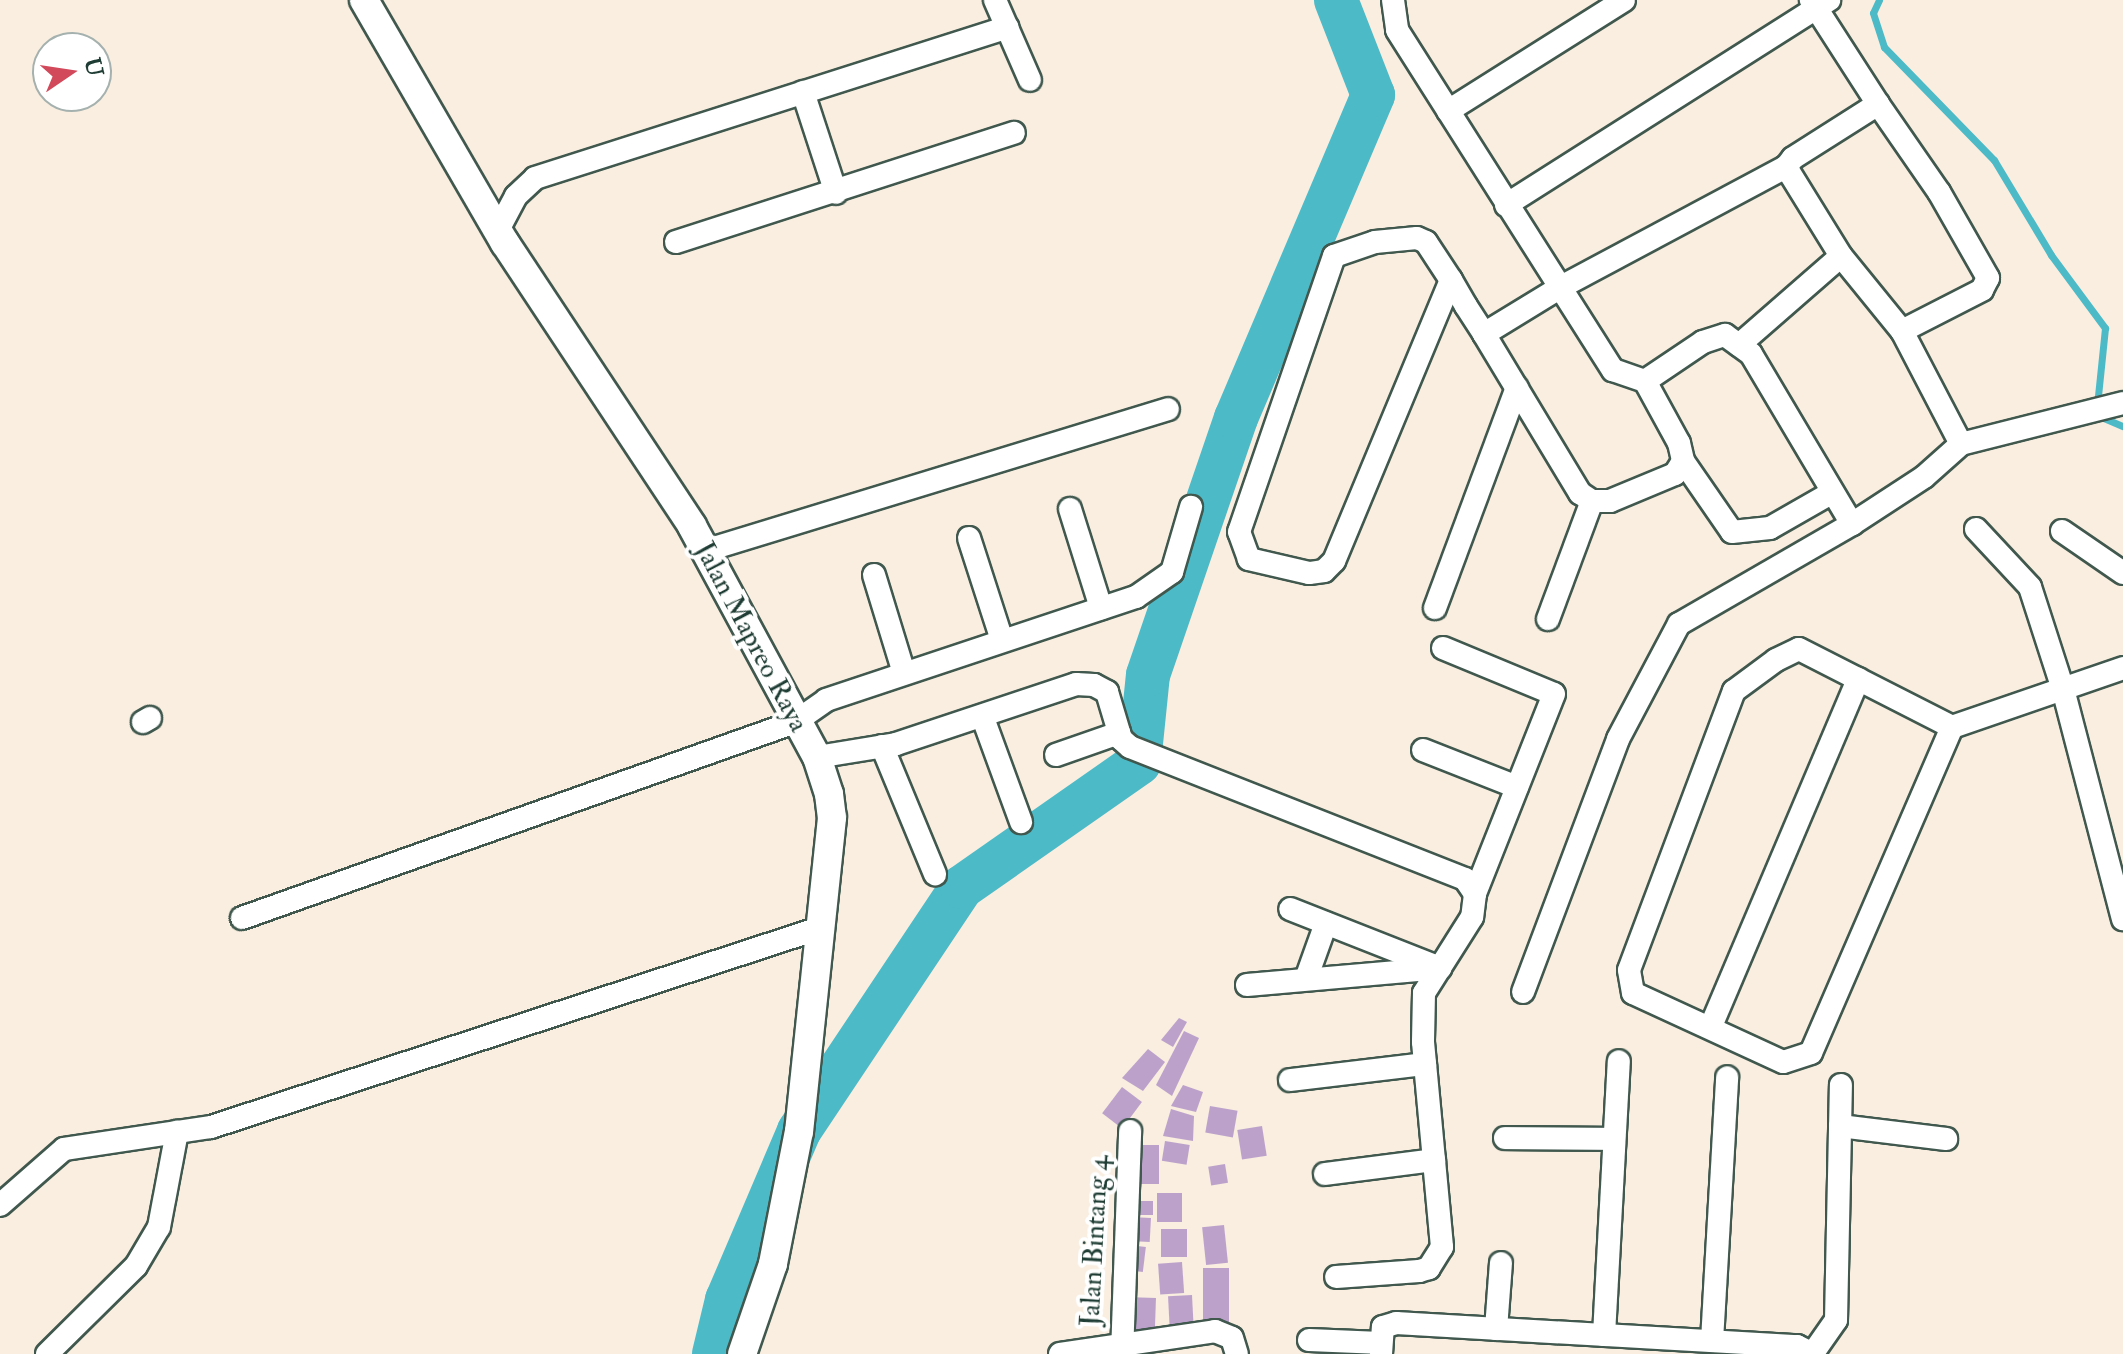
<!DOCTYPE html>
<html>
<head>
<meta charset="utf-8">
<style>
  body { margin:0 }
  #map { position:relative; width:2123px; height:1354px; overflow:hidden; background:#f9eee0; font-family:"IM FELL Double Pica",serif }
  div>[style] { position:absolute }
  .stream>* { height:7px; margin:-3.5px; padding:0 3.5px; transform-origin:3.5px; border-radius:3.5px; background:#4dbac7 }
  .river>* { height:44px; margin:-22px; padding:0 22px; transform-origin:22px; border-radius:22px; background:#4dbac7 }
  .building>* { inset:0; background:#bca2cb; transform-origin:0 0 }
  .roads { filter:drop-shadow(2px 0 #40584e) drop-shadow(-2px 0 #40584e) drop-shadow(0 2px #40584e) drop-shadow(0 -2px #40584e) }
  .minor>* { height:22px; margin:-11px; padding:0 11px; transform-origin:11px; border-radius:11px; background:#fff }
  .tertiary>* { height:28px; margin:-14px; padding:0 14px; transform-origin:14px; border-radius:14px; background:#fff }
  span { translate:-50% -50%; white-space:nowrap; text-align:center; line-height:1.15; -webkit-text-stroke:8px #fff; paint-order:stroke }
  .street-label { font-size:28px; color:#1f3d34 }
  .north { position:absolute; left:32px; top:32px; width:80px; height:80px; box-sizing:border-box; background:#fff; border:2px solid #a5b1ae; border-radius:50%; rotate:77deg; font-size:22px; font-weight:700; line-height:32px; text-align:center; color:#1f3d34 }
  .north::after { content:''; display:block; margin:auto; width:28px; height:36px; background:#d1495b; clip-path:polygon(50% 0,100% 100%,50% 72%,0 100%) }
</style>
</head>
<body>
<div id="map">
  <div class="stream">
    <div style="left:1879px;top:0;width:14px;rotate:115deg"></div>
    <div style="left:1873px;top:13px;width:36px;rotate:72deg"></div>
    <div style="left:1884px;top:47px;width:158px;rotate:45.8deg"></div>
    <div style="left:1994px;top:160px;width:111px;rotate:59deg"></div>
    <div style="left:2051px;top:255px;width:91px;rotate:53.5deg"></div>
    <div style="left:2105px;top:328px;width:78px;rotate:95.9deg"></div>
    <div style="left:2099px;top:416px;width:26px;rotate:23deg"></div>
  </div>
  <div class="river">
    <div style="left:714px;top:1354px;width:56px;rotate:-76.5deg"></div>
    <div style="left:727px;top:1300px;width:184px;rotate:-66.9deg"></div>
    <div style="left:799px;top:1131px;width:293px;rotate:-56.3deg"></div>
    <div style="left:962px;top:887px;width:216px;rotate:-35deg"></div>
    <div style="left:1139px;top:763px;width:88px;rotate:-84.2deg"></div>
    <div style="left:1148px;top:675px;width:272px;rotate:-71.1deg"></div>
    <div style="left:1236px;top:418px;width:351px;rotate:-67deg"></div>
    <div style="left:1373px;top:95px;width:102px;rotate:-111.3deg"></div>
  </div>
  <div class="building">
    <div style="clip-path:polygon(1179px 1018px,1187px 1022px,1173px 1047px,1161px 1040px)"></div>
    <div style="clip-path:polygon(1184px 1031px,1199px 1038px,1172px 1096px,1156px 1085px)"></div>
    <div style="clip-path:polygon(1148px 1049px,1165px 1062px,1143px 1091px,1122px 1078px)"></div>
    <div style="clip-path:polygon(1183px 1085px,1203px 1092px,1196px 1112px,1171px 1106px)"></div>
    <div style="left:1122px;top:1087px;width:25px;height:33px;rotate:37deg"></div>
    <div style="left:1210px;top:1106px;width:28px;height:27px;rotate:10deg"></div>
    <div style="clip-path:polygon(1171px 1109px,1194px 1116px,1193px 1141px,1163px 1136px)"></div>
    <div style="left:1262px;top:1126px;width:30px;height:25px;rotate:81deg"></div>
    <div style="left:1165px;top:1141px;width:25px;height:20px;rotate:9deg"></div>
    <div style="left:1159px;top:1145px;width:39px;height:26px;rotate:90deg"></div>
    <div style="left:1225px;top:1164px;width:19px;height:17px;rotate:81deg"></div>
    <div style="left:1157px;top:1193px;width:25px;height:29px"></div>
    <div style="left:1138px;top:1201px;width:15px;height:14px"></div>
    <div style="left:1131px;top:1217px;width:20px;height:24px;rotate:3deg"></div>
    <div style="left:1224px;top:1225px;width:38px;height:22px;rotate:84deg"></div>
    <div style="left:1161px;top:1229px;width:26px;height:28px"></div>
    <div style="left:1129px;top:1245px;width:17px;height:25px;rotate:7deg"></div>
    <div style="left:1182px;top:1262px;width:31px;height:24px;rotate:86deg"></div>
    <div style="left:1203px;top:1268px;width:26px;height:57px"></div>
    <div style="left:1192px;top:1295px;width:33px;height:24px;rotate:87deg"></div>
    <div style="left:1126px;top:1297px;width:30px;height:34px;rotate:2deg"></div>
  </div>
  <div class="roads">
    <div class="minor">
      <div style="left:995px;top:0;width:87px;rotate:66.4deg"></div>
      <div style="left:1393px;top:0;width:30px;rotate:82deg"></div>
      <div style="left:1397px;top:30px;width:403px;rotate:57.6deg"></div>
      <div style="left:1613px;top:370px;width:34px;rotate:19deg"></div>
      <div style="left:1645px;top:381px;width:70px;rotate:-33.9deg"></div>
      <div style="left:1703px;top:342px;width:23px;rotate:-18deg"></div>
      <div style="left:1725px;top:335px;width:32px;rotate:36deg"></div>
      <div style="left:1751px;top:354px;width:198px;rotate:59.3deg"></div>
      <div style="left:1852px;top:524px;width:86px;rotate:-33.1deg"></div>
      <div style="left:1924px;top:477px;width:50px;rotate:-41.7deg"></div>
      <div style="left:1961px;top:444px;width:167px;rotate:-14.2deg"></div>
      <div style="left:803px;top:92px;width:106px;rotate:71.9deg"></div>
      <div style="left:1878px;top:104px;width:107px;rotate:55.3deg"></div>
      <div style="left:1939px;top:192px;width:99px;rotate:60.3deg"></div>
      <div style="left:1988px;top:278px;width:13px;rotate:117deg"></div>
      <div style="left:1982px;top:290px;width:90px;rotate:152.9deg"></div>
      <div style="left:1448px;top:111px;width:208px;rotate:-32.2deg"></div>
      <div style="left:1506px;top:205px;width:383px;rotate:-32.4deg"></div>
      <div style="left:498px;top:230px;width:38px;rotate:-62deg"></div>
      <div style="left:516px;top:196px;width:26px;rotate:-43deg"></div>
      <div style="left:535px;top:178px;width:496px;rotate:-17.7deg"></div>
      <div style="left:676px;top:242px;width:355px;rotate:-17.9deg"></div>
      <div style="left:1841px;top:256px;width:97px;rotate:50.9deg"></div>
      <div style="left:1902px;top:331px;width:127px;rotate:62.4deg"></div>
      <div style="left:1451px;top:280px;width:304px;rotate:112.6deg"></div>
      <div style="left:1334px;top:561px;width:14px;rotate:135deg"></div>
      <div style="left:1324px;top:571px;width:15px;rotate:172deg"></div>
      <div style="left:1309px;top:573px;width:62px;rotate:-166.9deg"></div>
      <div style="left:1249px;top:559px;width:29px;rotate:-110deg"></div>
      <div style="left:1239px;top:532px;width:292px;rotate:-71deg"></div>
      <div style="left:1334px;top:256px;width:43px;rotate:-18.9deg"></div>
      <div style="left:1375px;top:242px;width:42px;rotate:-5.4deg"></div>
      <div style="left:1417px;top:238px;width:10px;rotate:24deg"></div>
      <div style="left:1426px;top:242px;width:45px;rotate:56.7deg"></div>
      <div style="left:1451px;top:280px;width:30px;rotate:60deg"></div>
      <div style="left:1466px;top:306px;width:33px;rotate:57deg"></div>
      <div style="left:1484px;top:334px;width:88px;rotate:-31.5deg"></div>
      <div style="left:1559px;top:288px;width:257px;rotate:-28.1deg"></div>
      <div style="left:1484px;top:334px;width:186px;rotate:58.9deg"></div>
      <div style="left:1580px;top:493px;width:14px;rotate:34deg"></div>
      <div style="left:1592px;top:501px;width:18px"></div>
      <div style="left:1610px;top:501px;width:70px;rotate:-22.6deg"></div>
      <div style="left:1675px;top:474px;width:15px;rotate:-58deg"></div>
      <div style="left:1739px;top:345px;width:135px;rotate:-41.1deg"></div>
      <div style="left:1841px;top:256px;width:105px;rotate:-121.7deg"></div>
      <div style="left:1786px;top:167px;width:11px;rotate:-52deg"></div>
      <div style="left:1793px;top:158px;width:101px;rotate:-32.4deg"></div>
      <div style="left:1878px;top:104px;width:124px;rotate:-122.8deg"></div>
      <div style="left:1645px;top:381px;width:71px;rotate:61.3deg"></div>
      <div style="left:1679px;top:443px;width:18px;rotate:77deg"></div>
      <div style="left:1683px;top:461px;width:86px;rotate:55.4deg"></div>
      <div style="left:1732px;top:532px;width:38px;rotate:-6deg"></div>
      <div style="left:1770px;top:528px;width:70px;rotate:-29.8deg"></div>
      <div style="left:1070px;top:509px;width:104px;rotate:72.6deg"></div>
      <div style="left:1976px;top:529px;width:79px;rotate:47deg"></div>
      <div style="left:2030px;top:587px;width:107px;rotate:72.1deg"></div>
      <div style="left:2063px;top:689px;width:238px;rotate:75.4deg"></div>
      <div style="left:2062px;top:531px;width:74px;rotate:34.5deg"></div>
      <div style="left:969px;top:538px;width:107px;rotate:72.1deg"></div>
      <div style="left:704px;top:551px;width:485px;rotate:-17deg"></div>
      <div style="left:874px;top:575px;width:102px;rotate:73deg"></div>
      <div style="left:1435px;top:608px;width:235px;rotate:-69.6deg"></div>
      <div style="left:1548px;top:619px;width:126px;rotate:-69.6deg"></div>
      <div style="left:1443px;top:648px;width:120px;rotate:22.5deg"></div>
      <div style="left:1554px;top:694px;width:215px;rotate:111.6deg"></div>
      <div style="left:983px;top:718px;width:111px;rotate:69.9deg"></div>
      <div style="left:143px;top:722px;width:8px;rotate:-30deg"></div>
      <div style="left:1952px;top:727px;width:355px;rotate:113.4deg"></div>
      <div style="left:1811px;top:1053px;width:29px;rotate:162deg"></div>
      <div style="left:1783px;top:1062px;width:165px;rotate:-155.3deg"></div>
      <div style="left:1633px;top:993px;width:23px;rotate:-100deg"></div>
      <div style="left:1629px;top:970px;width:298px;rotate:-69.4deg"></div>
      <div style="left:1734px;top:691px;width:52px;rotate:-36.4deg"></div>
      <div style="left:1776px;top:660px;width:25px;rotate:-26deg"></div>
      <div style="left:1799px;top:649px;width:172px;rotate:27deg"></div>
      <div style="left:1952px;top:727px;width:181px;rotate:-19deg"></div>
      <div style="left:882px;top:746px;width:139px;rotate:67.5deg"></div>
      <div style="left:1423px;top:750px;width:101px;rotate:21.5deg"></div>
      <div style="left:1056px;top:755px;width:67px;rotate:-19.2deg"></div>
      <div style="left:817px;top:757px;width:80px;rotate:-9.3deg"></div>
      <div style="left:896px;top:744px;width:190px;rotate:-18.4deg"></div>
      <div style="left:1076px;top:684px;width:18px;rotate:3deg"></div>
      <div style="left:1094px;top:685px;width:15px;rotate:28deg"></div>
      <div style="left:1107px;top:692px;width:49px;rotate:73.4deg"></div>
      <div style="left:1121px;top:739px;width:12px;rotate:42deg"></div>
      <div style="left:1130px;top:747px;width:360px;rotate:21.5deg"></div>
      <div style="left:1465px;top:879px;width:18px;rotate:56deg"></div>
      <div style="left:1475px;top:894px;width:23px;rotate:97deg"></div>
      <div style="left:1472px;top:917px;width:90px;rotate:122.3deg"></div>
      <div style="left:1424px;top:993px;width:49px;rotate:91.2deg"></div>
      <div style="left:1423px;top:1042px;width:206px;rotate:84.7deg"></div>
      <div style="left:1442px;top:1247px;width:25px;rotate:122deg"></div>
      <div style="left:1429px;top:1268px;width:10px;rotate:163deg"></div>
      <div style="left:1419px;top:1271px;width:83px;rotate:175.9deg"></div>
      <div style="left:242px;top:918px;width:587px;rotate:-19.52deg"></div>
      <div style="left:795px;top:722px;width:38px;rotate:-35deg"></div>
      <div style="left:826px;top:700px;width:327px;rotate:-18.4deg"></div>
      <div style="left:1136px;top:597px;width:44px;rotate:-34.8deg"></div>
      <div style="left:1172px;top:572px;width:68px;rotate:-73.7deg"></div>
      <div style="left:1306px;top:979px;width:59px;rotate:-70.3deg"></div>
      <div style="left:1247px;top:985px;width:194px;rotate:-5deg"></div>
      <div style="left:1440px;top:968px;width:161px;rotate:-158.5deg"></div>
      <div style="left:1523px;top:992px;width:270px;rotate:-69.4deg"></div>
      <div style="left:1618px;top:739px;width:130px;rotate:-62.1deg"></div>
      <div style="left:1679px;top:624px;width:200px;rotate:-30deg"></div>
      <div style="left:1711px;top:1026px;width:377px;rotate:-67deg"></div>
      <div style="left:1290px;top:1080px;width:136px;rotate:-6.8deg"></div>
      <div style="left:1840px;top:1126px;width:107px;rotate:7deg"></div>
      <div style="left:1505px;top:1138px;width:109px;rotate:0.5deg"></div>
      <div style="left:1325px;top:1174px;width:110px;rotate:-7.3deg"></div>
      <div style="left:0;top:1205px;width:85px;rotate:-41.2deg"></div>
      <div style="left:64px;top:1149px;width:149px;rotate:-8.5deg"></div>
      <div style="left:211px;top:1127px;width:641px;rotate:-18.1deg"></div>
      <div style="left:1496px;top:1329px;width:66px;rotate:-85.7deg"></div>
      <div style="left:1604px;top:1335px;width:274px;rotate:-86.9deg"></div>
      <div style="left:1309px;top:1340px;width:72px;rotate:2.4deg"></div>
      <div style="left:1712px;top:1341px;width:264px;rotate:-86.7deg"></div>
      <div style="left:1813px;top:1353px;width:40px;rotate:-55.1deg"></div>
      <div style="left:1836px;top:1320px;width:235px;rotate:-88.8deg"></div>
      <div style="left:47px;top:1354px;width:125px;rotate:-44.7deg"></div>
      <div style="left:136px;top:1266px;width:45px;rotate:-59.5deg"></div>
      <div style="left:159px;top:1227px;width:97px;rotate:-79.3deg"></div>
      <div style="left:1060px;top:1354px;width:157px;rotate:-8.4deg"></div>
      <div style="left:1215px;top:1331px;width:18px;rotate:22deg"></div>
      <div style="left:1232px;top:1338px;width:17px;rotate:73deg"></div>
      <div style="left:1122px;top:1354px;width:223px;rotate:-87.9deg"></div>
      <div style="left:1381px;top:1354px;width:27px;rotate:-86deg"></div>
      <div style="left:1383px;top:1327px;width:14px;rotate:-17deg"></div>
      <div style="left:1396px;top:1323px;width:402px;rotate:3.3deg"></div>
      <div style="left:1797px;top:1346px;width:18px;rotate:27deg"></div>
    </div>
    <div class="tertiary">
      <div style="left:364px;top:0;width:281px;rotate:59.9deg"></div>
      <div style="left:505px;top:243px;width:339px;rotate:56.5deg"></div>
      <div style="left:692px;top:526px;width:263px;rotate:61.6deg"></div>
      <div style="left:817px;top:757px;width:39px;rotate:72deg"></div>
      <div style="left:829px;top:794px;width:24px;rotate:83deg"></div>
      <div style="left:832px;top:818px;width:315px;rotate:96deg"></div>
      <div style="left:799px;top:1131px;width:136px;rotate:101.1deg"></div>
      <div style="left:773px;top:1264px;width:95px;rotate:109deg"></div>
    </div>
  </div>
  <div class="street-label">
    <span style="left:751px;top:637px;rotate:62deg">Jalan Mapreo Raya</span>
    <span style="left:1095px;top:1241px;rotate:-87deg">Jalan Bintang 4</span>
  </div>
  <div class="north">U</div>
</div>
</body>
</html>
